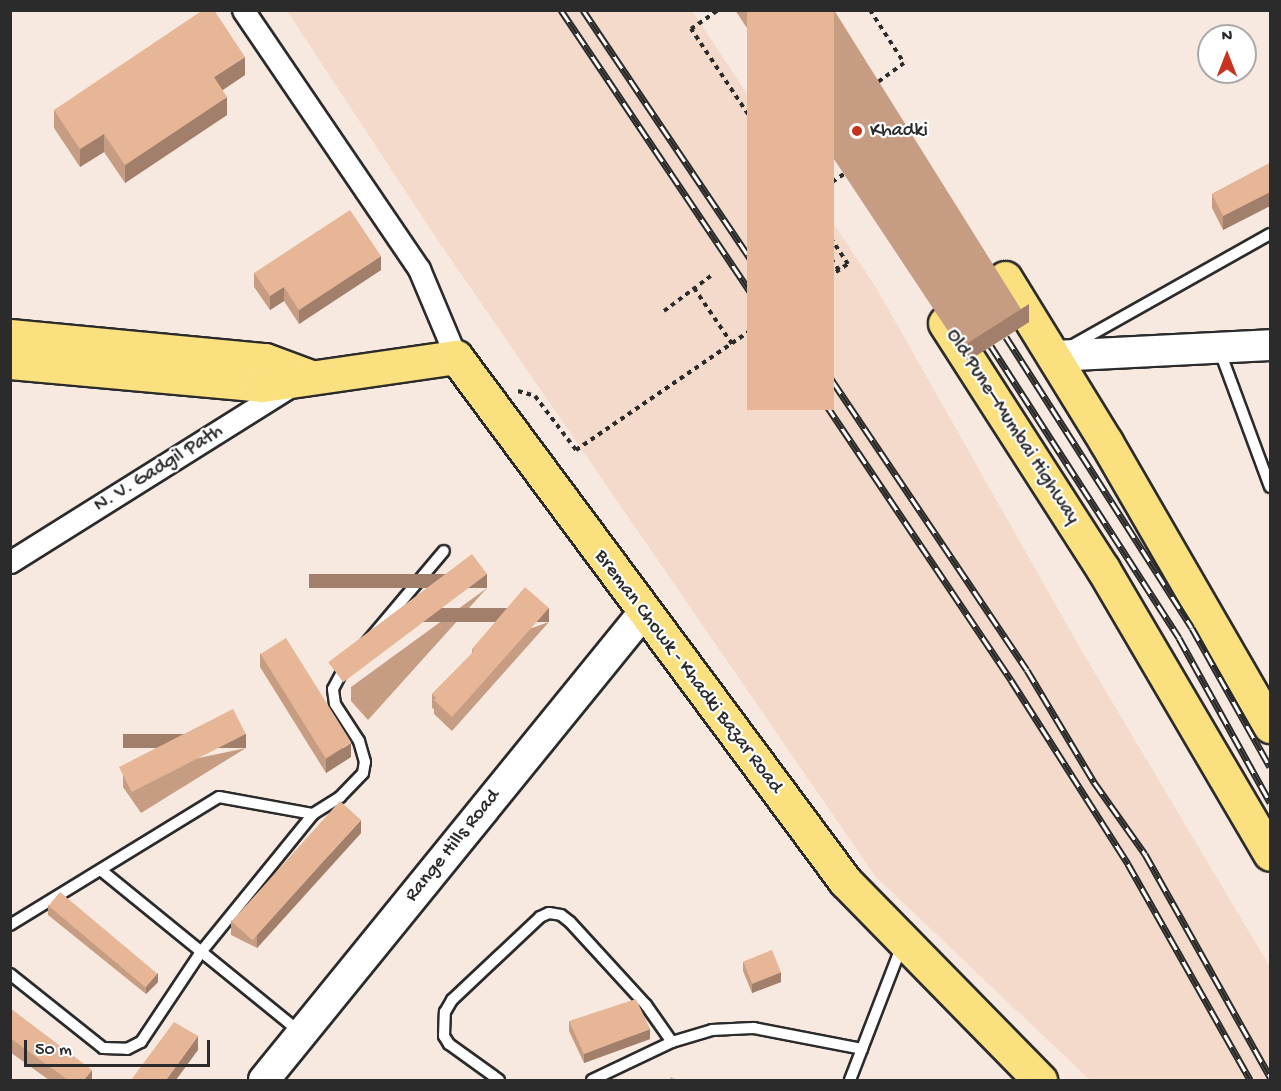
<!DOCTYPE html>
<html>
<head>
<meta charset="utf-8">
<style>
  body { margin:0 }
  #map { position:relative; width:1281px; height:1091px; overflow:hidden; background:#f8e9e0; font-family:"Gochi Hand",sans-serif }
  div>[style] { position:absolute }
  .built>* { inset:0; background:#f3daca }
  .path>* { height:4px; margin-top:-2px; transform-origin:0; background:repeating-linear-gradient(90deg,#2b2b2b 0 4.5px,transparent 0 9px) }
  .roads { filter:drop-shadow(2px 0 #2b2b2b) drop-shadow(-2px 0 #2b2b2b) drop-shadow(0 2px #2b2b2b) drop-shadow(0 -2px #2b2b2b) }
  .lane>* { height:10px; margin:-5px; padding:0 5px; transform-origin:5px; border-radius:5px; background:#fff }
  .street>* { height:21px; margin:-10.5px; padding:0 10.5px; transform-origin:10.5px; border-radius:10.5px; background:#fff }
  .secondary>* { height:30px; margin:-15px; padding:0 15px; transform-origin:15px; border-radius:15px; background:#fff }
  .primary>* { height:33px; margin:-16.5px; padding:0 16.5px; transform-origin:16.5px; border-radius:16.5px; background:#fbe080 }
  .highway>* { height:33px; margin:-16.5px; padding:0 16.5px; transform-origin:16.5px; border-radius:16.5px; background:#fbe080 }
  .rail>* { height:7px; margin-top:-3.5px; transform-origin:0; background:repeating-linear-gradient(90deg,#fff 0 14px,#2b2b2b 0 28px); box-sizing:border-box; border-block:2px solid #2b2b2b }
  .path-bridge>* { height:4px; margin-top:-2px; transform-origin:0; background:repeating-linear-gradient(90deg,#2b2b2b 0 4.5px,transparent 0 9px) }
  .wall>* { inset:0; background:#c69d82 }
  .shaded-wall>* { inset:0; background:#a17f6a; transform-origin:0 0 }
  .building>* { inset:0; background:#e6b697; transform-origin:0 0 }
  .dots>* { width:16px; height:16px; translate:-50% -50%; box-sizing:border-box; border:3px solid #fff; border-radius:50% }
  span { translate:-50% -50%; white-space:nowrap; text-align:center; line-height:1.15; -webkit-text-stroke:4.5px #fff; paint-order:stroke }
  .poi-label { font-size:20px; color:#2b2b2b }
  .left { translate:0 -50%; text-align:left }
  .street-label { font-size:20px; color:#2b2b2b }
  .frame { position:absolute; inset:0; border:12px solid #2b2b2b; pointer-events:none }
  .north { position:absolute; left:1197px; top:24px; width:60px; height:60px; box-sizing:border-box; background:#fff; border:2px solid #aaa; border-radius:50%; rotate:0deg; font-size:16px; font-weight:700; line-height:24px; text-align:center; color:#2b2b2b }
  .north::after { content:''; display:block; margin:auto; width:21px; height:27px; background:#c8321e; clip-path:polygon(50% 0,100% 100%,50% 72%,0 100%) }
  .scale { position:absolute; left:24px; top:1040px; width:186px; height:27px; box-sizing:border-box; border:3px solid #2b2b2b; border-top:0; padding-left:8px; font-size:18px; line-height:21px; white-space:nowrap; color:#2b2b2b; -webkit-text-stroke:4px #fff; paint-order:stroke }
</style>
</head>
<body>
<div id="map">
  <div class="built">
    <div style="clip-path:polygon(287px 11px,692px 11px,877px 289px,1080px 648px,1270px 967px,1270px 1080px,1090px 1080px,875px 876px,437px 239px)"></div>
  </div>
  <div class="path">
    <div style="left:870px;top:10px;width:63px;rotate:57.3deg"></div>
    <div style="left:904px;top:63px;width:32px;rotate:144deg"></div>
    <div style="left:839px;top:270px;width:77px;rotate:-124.9deg"></div>
    <div style="left:795px;top:207px;width:59px;rotate:-34deg"></div>
    <div style="left:694px;top:288px;width:68px;rotate:55.8deg"></div>
    <div style="left:664px;top:311px;width:60px;rotate:-36.9deg"></div>
    <div style="left:518px;top:391px;width:18px;rotate:16deg"></div>
    <div style="left:535px;top:396px;width:68px;rotate:52.8deg"></div>
  </div>
  <div class="roads">
    <div class="lane">
      <div style="left:1073px;top:345px;width:226px;rotate:-29.4deg"></div>
      <div style="left:1219px;top:349px;width:147px;rotate:69.7deg"></div>
      <div style="left:102px;top:871px;width:255px;rotate:39.1deg"></div>
      <div style="left:10px;top:925px;width:245px;rotate:-31.5deg"></div>
      <div style="left:219px;top:797px;width:96px;rotate:10.3deg"></div>
      <div style="left:10px;top:974px;width:119px;rotate:38.5deg"></div>
      <div style="left:103px;top:1048px;width:24px;rotate:2deg"></div>
      <div style="left:127px;top:1049px;width:16px;rotate:-27deg"></div>
      <div style="left:141px;top:1042px;width:108px;rotate:-56.3deg"></div>
      <div style="left:201px;top:952px;width:178px;rotate:-50.9deg"></div>
      <div style="left:313px;top:814px;width:32px;rotate:-32deg"></div>
      <div style="left:340px;top:797px;width:33px;rotate:-46deg"></div>
      <div style="left:363px;top:773px;width:11px;rotate:-80deg"></div>
      <div style="left:365px;top:762px;width:22px;rotate:-106deg"></div>
      <div style="left:359px;top:741px;width:44px;rotate:-123deg"></div>
      <div style="left:335px;top:704px;width:15px;rotate:-98deg"></div>
      <div style="left:333px;top:689px;width:19px;rotate:-62deg"></div>
      <div style="left:342px;top:672px;width:158px;rotate:-49.9deg"></div>
      <div style="left:499px;top:1080px;width:62px;rotate:-144.2deg"></div>
      <div style="left:449px;top:1044px;width:9px;rotate:-122deg"></div>
      <div style="left:444px;top:1036px;width:24px;rotate:-88deg"></div>
      <div style="left:445px;top:1012px;width:14px;rotate:-60deg"></div>
      <div style="left:452px;top:1000px;width:121px;rotate:-43.3deg"></div>
      <div style="left:540px;top:917px;width:10px;rotate:-24deg"></div>
      <div style="left:549px;top:913px;width:12px;rotate:9deg"></div>
      <div style="left:561px;top:915px;width:11px;rotate:38deg"></div>
      <div style="left:570px;top:922px;width:113px;rotate:47.5deg"></div>
      <div style="left:646px;top:1005px;width:45px;rotate:54.9deg"></div>
      <div style="left:592px;top:1080px;width:89px;rotate:-25.4deg"></div>
      <div style="left:672px;top:1042px;width:42px;rotate:-16.7deg"></div>
      <div style="left:712px;top:1030px;width:42px;rotate:-2.7deg"></div>
      <div style="left:754px;top:1028px;width:110px;rotate:11deg"></div>
      <div style="left:850px;top:1080px;width:145px;rotate:-68.9deg"></div>
    </div>
    <div class="street">
      <div style="left:243px;top:10px;width:313px;rotate:55.8deg"></div>
      <div style="left:419px;top:269px;width:95px;rotate:67.2deg"></div>
      <div style="left:10px;top:562px;width:333px;rotate:-32.1deg"></div>
    </div>
    <div class="secondary">
      <div style="left:1055px;top:356px;width:215px;rotate:-2.9deg"></div>
      <div style="left:264px;top:1080px;width:603px;rotate:-50.92deg"></div>
    </div>
    <div class="primary">
      <div style="left:10px;top:336px;width:256px;rotate:5.4deg"></div>
      <div style="left:265px;top:360px;width:46px;rotate:20.4deg"></div>
      <div style="left:10px;top:362px;width:253px;rotate:5.2deg"></div>
      <div style="left:262px;top:385px;width:196px;rotate:-8.2deg"></div>
      <div style="left:456px;top:357px;width:653px;rotate:53.41deg"></div>
      <div style="left:845px;top:881px;width:279px;rotate:45.6deg"></div>
    </div>
    <div class="highway">
      <div style="left:1005px;top:278px;width:193px;rotate:58.4deg"></div>
      <div style="left:1106px;top:442px;width:328px;rotate:60deg"></div>
      <div style="left:945px;top:323px;width:292px;rotate:57.3deg"></div>
      <div style="left:1103px;top:569px;width:330px;rotate:59.6deg"></div>
    </div>
  </div>
  <div class="rail">
    <div style="left:561px;top:10px;width:807px;rotate:56.11deg"></div>
    <div style="left:1011px;top:680px;width:218px;rotate:57.5deg"></div>
    <div style="left:1128px;top:864px;width:248px;rotate:60.5deg"></div>
    <div style="left:583px;top:10px;width:795px;rotate:56.07deg"></div>
    <div style="left:1027px;top:670px;width:131px;rotate:59.1deg"></div>
    <div style="left:1094px;top:782px;width:88px;rotate:54.7deg"></div>
    <div style="left:1145px;top:854px;width:256px;rotate:60.7deg"></div>
    <div style="left:1006px;top:337px;width:345px;rotate:57.4deg"></div>
    <div style="left:1192px;top:628px;width:159px;rotate:60.7deg"></div>
    <div style="left:991px;top:346px;width:347px;rotate:57.2deg"></div>
    <div style="left:1179px;top:638px;width:188px;rotate:61deg"></div>
  </div>
  <div class="path-bridge">
    <div style="left:576px;top:450px;width:330px;rotate:-34.4deg"></div>
    <div style="left:848px;top:264px;width:283px;rotate:-123.7deg"></div>
    <div style="left:691px;top:29px;width:33px;rotate:-35deg"></div>
  </div>
  <div class="wall">
    <div style="clip-path:polygon(735px 10px,834px 10px,1029px 322px,968px 361px)"></div>
    <div style="clip-path:polygon(245px 75px,222px 90px,227px 115px,125px 183px,104px 152px,80px 167px,54px 128px,54px 110px)"></div>
    <div style="clip-path:polygon(1270px 163px,1270px 206px,1223px 230px,1212px 208px,1212px 194px)"></div>
    <div style="clip-path:polygon(381px 270px,299px 324px,284px 301px,270px 310px,254px 287px,254px 273px)"></div>
    <div style="clip-path:polygon(487px 588px,368px 720px,351px 701px,351px 687px)"></div>
    <div style="clip-path:polygon(549px 622px,452px 731px,434px 714px,434px 709px,432px 708px,432px 694px,472px 654px,472px 649px)"></div>
    <div style="clip-path:polygon(260px 653px,351px 757px,326px 773px,260px 667px)"></div>
    <div style="clip-path:polygon(246px 748px,141px 813px,123px 787px,123px 774px)"></div>
    <div style="clip-path:polygon(361px 833px,257px 948px,231px 935px,231px 921px)"></div>
    <div style="clip-path:polygon(48px 905px,158px 982px,146px 994px,48px 915px)"></div>
    <div style="clip-path:polygon(743px 962px,781px 982px,752px 993px,743px 971px)"></div>
    <div style="clip-path:polygon(10px 1008px,92px 1080px,49px 1080px,10px 1052px)"></div>
    <div style="clip-path:polygon(569px 1021px,650px 1039px,584px 1063px,569px 1031px)"></div>
  </div>
  <div class="shaded-wall">
    <div style="clip-path:polygon(245px 57px,245px 75px,214px 96px,214px 77px)"></div>
    <div style="clip-path:polygon(227px 97px,227px 115px,125px 183px,125px 165px)"></div>
    <div style="clip-path:polygon(104px 134px,104px 152px,80px 167px,80px 149px)"></div>
    <div style="clip-path:polygon(1270px 192px,1270px 206px,1223px 230px,1223px 216px)"></div>
    <div style="clip-path:polygon(381px 256px,381px 270px,299px 324px,299px 310px)"></div>
    <div style="clip-path:polygon(284px 287px,284px 301px,270px 310px,270px 296px)"></div>
    <div style="clip-path:polygon(1029px 304px,1029px 322px,968px 361px,968px 343px)"></div>
    <div style="left:487px;top:574px;width:14px;height:178px;rotate:90deg"></div>
    <div style="left:549px;top:608px;width:14px;height:146px;rotate:90deg"></div>
    <div style="left:246px;top:734px;width:14px;height:123px;rotate:90deg"></div>
    <div style="clip-path:polygon(351px 743px,351px 757px,326px 773px,326px 759px)"></div>
    <div style="clip-path:polygon(361px 820px,361px 833px,257px 948px,257px 934px)"></div>
    <div style="clip-path:polygon(781px 972px,781px 982px,752px 993px,752px 984px)"></div>
    <div style="clip-path:polygon(158px 973px,158px 982px,146px 994px,146px 984px)"></div>
    <div style="clip-path:polygon(650px 1029px,650px 1039px,584px 1063px,584px 1054px)"></div>
    <div style="clip-path:polygon(198px 1036px,198px 1050px,176px 1080px,166px 1080px)"></div>
    <div style="clip-path:polygon(92px 1070px,92px 1080px,84px 1080px)"></div>
  </div>
  <div class="building">
    <div style="clip-path:polygon(203px 10px,214px 10px,245px 57px,214px 77px,227px 97px,125px 165px,104px 134px,80px 149px,54px 110px)"></div>
    <div style="left:747px;top:10px;width:87px;height:400px"></div>
    <div style="clip-path:polygon(1270px 163px,1270px 192px,1223px 216px,1212px 194px)"></div>
    <div style="clip-path:polygon(350px 210px,381px 256px,299px 310px,284px 287px,270px 296px,254px 273px)"></div>
    <div style="left:472px;top:554px;width:25px;height:180px;rotate:53deg"></div>
    <div style="clip-path:polygon(525px 587px,549px 608px,452px 717px,434px 700px,436px 698px,432px 694px,474px 651px,472px 649px)"></div>
    <div style="left:286px;top:638px;width:123px;height:30px;rotate:58deg"></div>
    <div style="left:233px;top:709px;width:28px;height:128px;rotate:63deg"></div>
    <div style="left:340px;top:801px;width:28px;height:162px;rotate:42deg"></div>
    <div style="left:60px;top:892px;width:127px;height:18px;rotate:40deg"></div>
    <div style="left:772px;top:950px;width:24px;height:31px;rotate:68deg"></div>
    <div style="clip-path:polygon(636px 999px,650px 1029px,584px 1054px,569px 1021px)"></div>
    <div style="clip-path:polygon(10px 1008px,92px 1070px,84px 1080px,68px 1080px,10px 1038px)"></div>
    <div style="clip-path:polygon(174px 1022px,198px 1036px,166px 1080px,131px 1080px)"></div>
    <div style="clip-path:polygon(671px 1077px,677px 1080px,669px 1080px)"></div>
  </div>
  <div class="dots">
    <div style="left:857px;top:131px;background:#c8321e"></div>
  </div>
  <div class="poi-label">
    <span class="left" style="left:870px;top:131px">Khadki</span>
  </div>
  <div class="street-label">
    <span style="left:1012px;top:427px;rotate:57deg">Old Pune–Mumbai Highway</span>
    <span style="left:159px;top:469px;rotate:-32deg">N. V. Gadgil Path</span>
    <span style="left:688px;top:672px;rotate:53deg">Breman Chowk - Khadki Bazar Road</span>
    <span style="left:453px;top:846px;rotate:-51deg">Range Hills Road</span>
  </div>
  <div class="frame"></div>
  <div class="north">N</div>
  <div class="scale">50 m</div>
</div>
</body>
</html>
